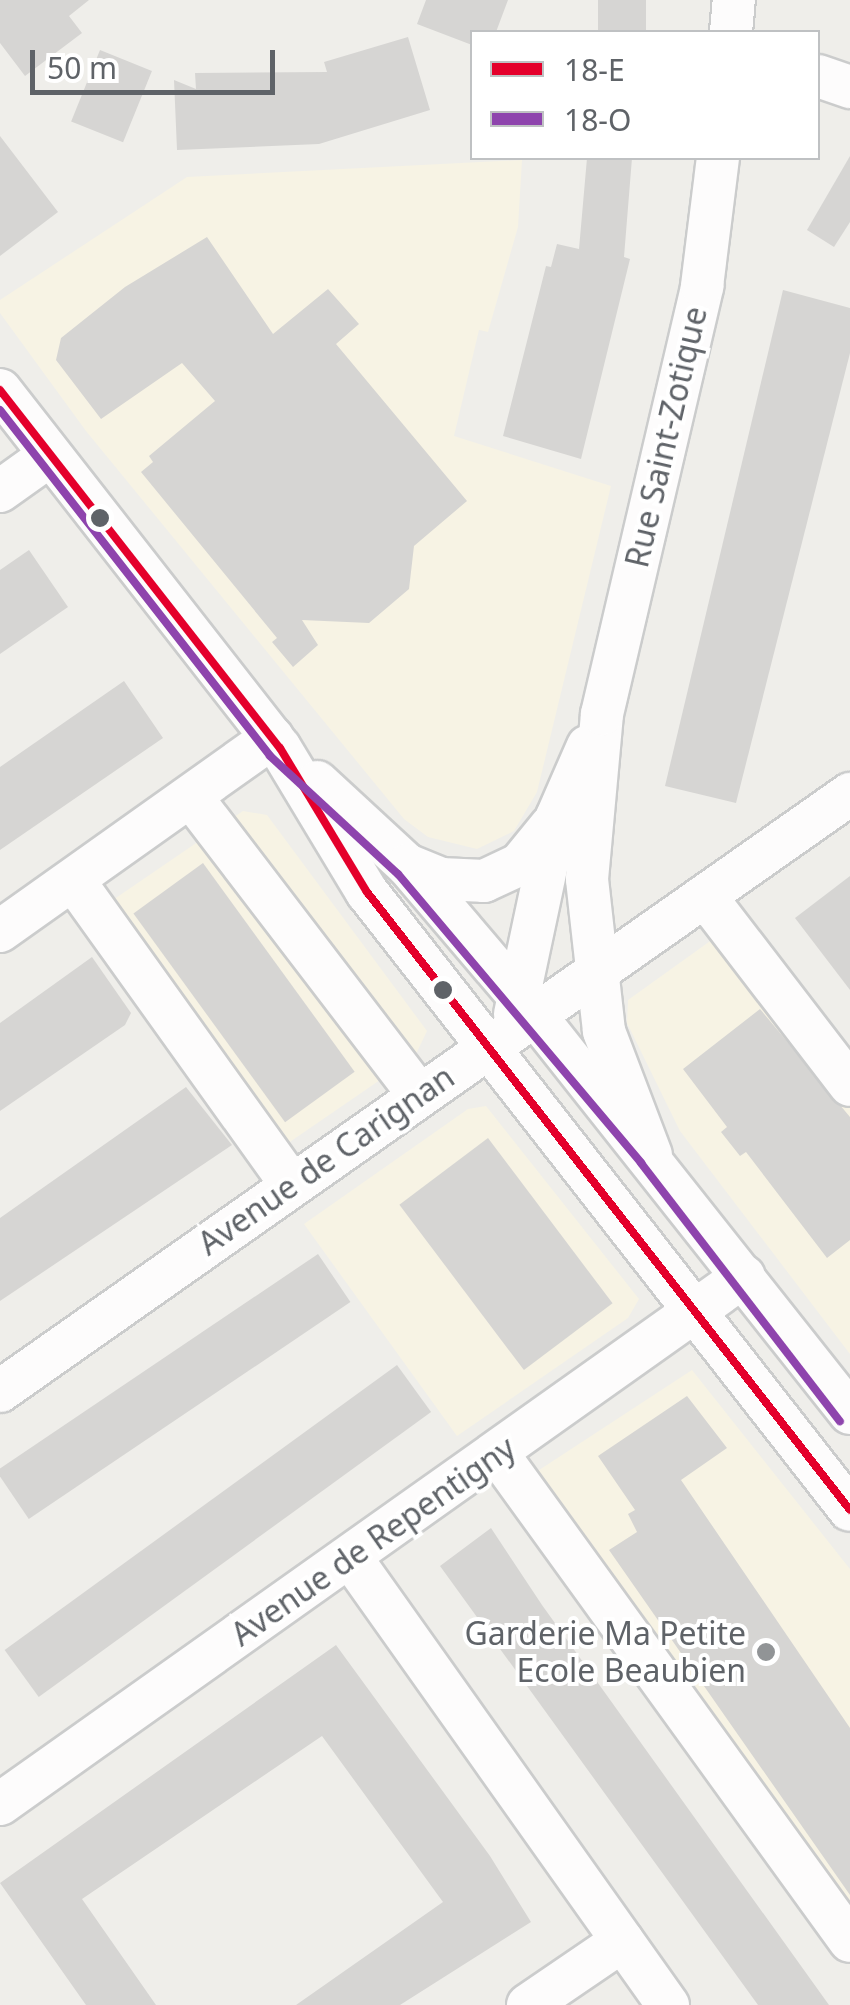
<!DOCTYPE html>
<html>
<head>
<meta charset="utf-8">
<style>
  body { margin:0 }
  #map { position:relative; width:850px; height:2005px; overflow:hidden; background:#efeeea; font-family:"Noto Sans",sans-serif }
  div>[style] { position:absolute }
  .commercial>* { inset:0; background:#f7f3e4 }
  .building>* { inset:0; background:#d6d5d3; transform-origin:0 0 }
  .roads { filter:drop-shadow(2px 0 #cbcccc) drop-shadow(-2px 0 #cbcccc) drop-shadow(0 2px #cbcccc) drop-shadow(0 -2px #cbcccc) }
  .minor>* { height:42px; margin:-21px; padding:0 21px; transform-origin:21px; border-radius:21px; background:#fdfcfc }
  .bus-1>* { height:8px; margin:-4px; padding:0 4px; transform-origin:4px; border-radius:4px; background:#e4002b }
  .bus-2>* { height:8px; margin:-4px; padding:0 4px; transform-origin:4px; border-radius:4px; background:#8e44ad }
  .dots>* { width:28px; height:28px; translate:-50% -50%; box-sizing:border-box; border:5px solid #fff; border-radius:50% }
  span { translate:-50% -50%; white-space:nowrap; text-align:center; line-height:1.15; -webkit-text-stroke:8px #fff; paint-order:stroke }
  .street-label { font-size:32px; color:#5f6368 }
  .poi-label { font-size:32px; color:#5f6368 }
  .right { translate:-100% -50%; text-align:right }
  .legend { position:absolute; left:470px; top:30px; width:350px; height:130px; box-sizing:border-box; background:#fff; border:2px solid #bfc1c3; margin:0; padding:12px 18px; list-style:none; font-size:30px; color:#5f6368 }
  .legend li { display:flex; align-items:center; gap:20px; height:50px }
  .legend b { width:50px; border:2px solid #bfc1c3 }
  .scale { position:absolute; left:30px; top:50px; width:245px; height:45px; box-sizing:border-box; border:5px solid #5f6368; border-top:0; padding-left:12px; font-size:30px; line-height:35px; white-space:nowrap; color:#5f6368; -webkit-text-stroke:8px #fff; paint-order:stroke }
</style>
</head>
<body>
<div id="map">
  <div class="commercial">
    <div style="clip-path:polygon(522px 160px,518px 227px,488px 332px,479px 330px,454px 436px,611px 486px,537px 792px,514px 831px,477px 849px,428px 837px,404px 819px,86px 431px,0 313px,0 300px,187px 177px)"></div>
    <div style="clip-path:polygon(243px 811px,267px 815px,427px 1031px,415px 1056px,281px 1148px,107px 904px)"></div>
    <div style="clip-path:polygon(720px 934px,850px 1104px,850px 1354px,680px 1131px,627px 1023px,628px 1000px)"></div>
    <div style="clip-path:polygon(486px 1106px,639px 1299px,628px 1318px,457px 1436px,304px 1224px,468px 1109px)"></div>
    <div style="clip-path:polygon(692px 1370px,850px 1569px,850px 1914px,533px 1474px)"></div>
  </div>
  <div class="building">
    <div style="clip-path:polygon(0 0,89px 0,69px 16px,82px 33px,25px 76px,0 43px)"></div>
    <div style="clip-path:polygon(426px 0,508px 0,496px 32px,472px 32px,472px 45px,417px 24px)"></div>
    <div style="left:598px;top:0;width:48px;height:32px"></div>
    <div style="clip-path:polygon(408px 37px,430px 110px,319px 144px,177px 150px,174px 80px,196px 89px,195px 73px,327px 72px,324px 62px)"></div>
    <div style="left:100px;top:50px;width:56px;height:77px;rotate:22deg"></div>
    <div style="clip-path:polygon(0 136px,58px 212px,0 256px)"></div>
    <div style="clip-path:polygon(850px 156px,850px 222px,834px 247px,807px 230px)"></div>
    <div style="clip-path:polygon(587px 158px,632px 158px,624px 257px,630px 259px,581px 459px,503px 436px,546px 266px,551px 267px,557px 244px,579px 249px)"></div>
    <div style="clip-path:polygon(207px 237px,273px 334px,328px 289px,359px 324px,336px 344px,467px 501px,414px 546px,409px 589px,369px 623px,302px 620px,318px 645px,293px 667px,272px 642px,277px 638px,141px 472px,153px 462px,149px 456px,215px 401px,182px 363px,101px 419px,56px 360px,61px 338px,125px 287px)"></div>
    <div style="clip-path:polygon(783px 290px,850px 308px,850px 353px,736px 803px,665px 786px)"></div>
    <div style="clip-path:polygon(29px 550px,68px 607px,0 654px,0 570px)"></div>
    <div style="clip-path:polygon(124px 681px,163px 738px,0 850px,0 767px)"></div>
    <div style="left:203px;top:863px;width:258px;height:86px;rotate:54deg"></div>
    <div style="clip-path:polygon(850px 876px,850px 990px,795px 918px)"></div>
    <div style="clip-path:polygon(92px 957px,131px 1013px,125px 1025px,0 1111px,0 1023px)"></div>
    <div style="clip-path:polygon(760px 1009px,850px 1117px,850px 1240px,827px 1258px,746px 1152px,740px 1156px,721px 1132px,727px 1127px,683px 1069px)"></div>
    <div style="clip-path:polygon(186px 1087px,232px 1145px,0 1301px,0 1218px)"></div>
    <div style="left:488px;top:1138px;width:207px;height:111px;rotate:53deg"></div>
    <div style="left:318px;top:1254px;width:58px;height:388px;rotate:56deg"></div>
    <div style="left:397px;top:1365px;width:58px;height:485px;rotate:54deg"></div>
    <div style="clip-path:polygon(687px 1396px,727px 1448px,681px 1480px,850px 1728px,850px 1895px,609px 1550px,637px 1532px,628px 1514px,635px 1510px,598px 1456px)"></div>
    <div style="clip-path:polygon(491px 1528px,542px 1605px,829px 2005px,758px 2005px,440px 1566px)"></div>
    <div style="clip-path:polygon(336px 1645px,490px 1856px,531px 1922px,400px 2005px,296px 2005px,443px 1902px,322px 1736px,82px 1899px,156px 2005px,86px 2005px,0 1883px)"></div>
  </div>
  <div class="roads">
    <div class="minor">
      <div style="left:731px;top:32px;width:32px;rotate:-85deg"></div>
      <div style="left:818px;top:76px;width:34px;rotate:19deg"></div>
      <div style="left:0;top:390px;width:454px;rotate:52deg"></div>
      <div style="left:280px;top:748px;width:168px;rotate:58.9deg"></div>
      <div style="left:367px;top:892px;width:784px;rotate:51.99deg"></div>
      <div style="left:0;top:491px;width:60px;rotate:-35.5deg"></div>
      <div style="left:317px;top:782px;width:122px;rotate:42.7deg"></div>
      <div style="left:407px;top:865px;width:196px;rotate:49.6deg"></div>
      <div style="left:534px;top:1014px;width:509px;rotate:51.62deg"></div>
      <div style="left:192px;top:798px;width:374px;rotate:52.6deg"></div>
      <div style="left:407px;top:865px;width:37px;rotate:22deg"></div>
      <div style="left:441px;top:879px;width:43px;rotate:2.7deg"></div>
      <div style="left:484px;top:881px;width:40px;rotate:-25deg"></div>
      <div style="left:520px;top:864px;width:49px;rotate:-50.8deg"></div>
      <div style="left:74px;top:881px;width:373px;rotate:54.4deg"></div>
      <div style="left:705px;top:896px;width:238px;rotate:52.5deg"></div>
      <div style="left:0;top:931px;width:334px;rotate:-35.4deg"></div>
      <div style="left:515px;top:1014px;width:201px;rotate:-78deg"></div>
      <div style="left:557px;top:817px;width:77px;rotate:-66.4deg"></div>
      <div style="left:651px;top:1155px;width:133px;rotate:-110.8deg"></div>
      <div style="left:604px;top:1031px;width:153px;rotate:-96.4deg"></div>
      <div style="left:587px;top:879px;width:166px;rotate:-84.8deg"></div>
      <div style="left:602px;top:714px;width:440px;rotate:-76.8deg"></div>
      <div style="left:702px;top:286px;width:129px;rotate:-82.9deg"></div>
      <div style="left:0;top:1391px;width:1039px;rotate:-35.08deg"></div>
      <div style="left:497px;top:1453px;width:602px;rotate:54.12deg"></div>
      <div style="left:351px;top:1558px;width:548px;rotate:54.66deg"></div>
      <div style="left:0;top:1804px;width:912px;rotate:-35.36deg"></div>
      <div style="left:528px;top:2005px;width:114px;rotate:-34.2deg"></div>
    </div>
  </div>
  <div class="bus-1">
    <div style="left:0;top:390px;width:454px;rotate:52deg"></div>
    <div style="left:280px;top:748px;width:168px;rotate:58.9deg"></div>
    <div style="left:367px;top:892px;width:784px;rotate:51.99deg"></div>
  </div>
  <div class="bus-2">
    <div style="left:0;top:410px;width:439px;rotate:52deg"></div>
    <div style="left:270px;top:756px;width:174px;rotate:42.7deg"></div>
    <div style="left:398px;top:874px;width:378px;rotate:49.9deg"></div>
    <div style="left:641px;top:1163px;width:326px;rotate:52.4deg"></div>
  </div>
  <div class="dots">
    <div style="left:100px;top:518px;background:#5f6368"></div>
    <div style="left:443px;top:990px;background:#5f6368"></div>
    <div style="left:766px;top:1652px;background:#919496"></div>
  </div>
  <div class="street-label">
    <span style="left:666px;top:437px;rotate:-77deg">Rue Saint-Zotique</span>
    <span style="left:326px;top:1160px;rotate:-35deg">Avenue de Carignan</span>
    <span style="left:373px;top:1541px;rotate:-35deg">Avenue de Repentigny</span>
  </div>
  <div class="poi-label">
    <span class="right" style="left:746px;top:1652px">Garderie Ma Petite<br>Ecole Beaubien</span>
  </div>
  <ul class="legend">
  <li><b style="height:12px;background:#e4002b"></b>18-E</li>
  <li><b style="height:12px;background:#8e44ad"></b>18-O</li>
  </ul>
  <div class="scale">50 m</div>
</div>
</body>
</html>
